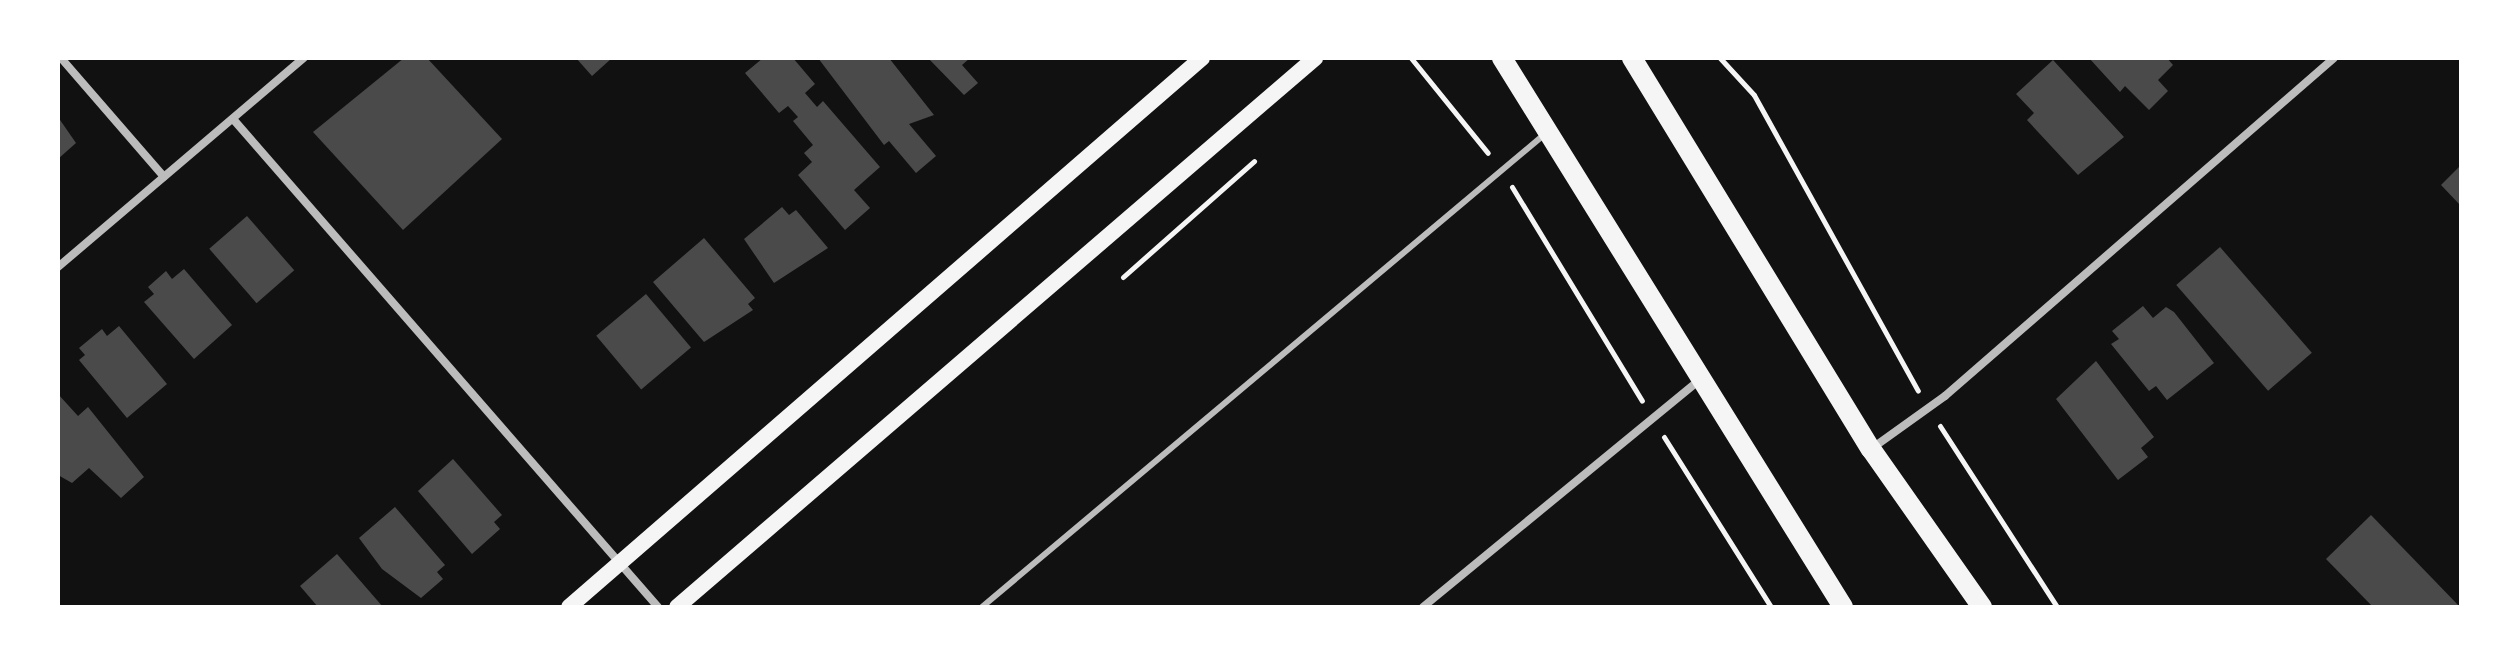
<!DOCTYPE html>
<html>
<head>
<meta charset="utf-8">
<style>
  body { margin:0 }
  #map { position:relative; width:2519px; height:665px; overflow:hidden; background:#111; font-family:Commissioner,sans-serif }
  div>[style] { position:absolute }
  .building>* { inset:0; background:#4a4a4a; transform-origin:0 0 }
  .path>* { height:5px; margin:-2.5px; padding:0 2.5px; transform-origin:2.5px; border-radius:2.5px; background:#f5f5f5 }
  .service>* { height:6px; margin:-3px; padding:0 3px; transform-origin:3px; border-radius:3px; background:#bcbcbc }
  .minor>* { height:8px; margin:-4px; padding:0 4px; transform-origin:4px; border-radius:4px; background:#bcbcbc }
  .secondary>* { height:16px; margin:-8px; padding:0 8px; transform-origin:8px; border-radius:8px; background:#f5f5f5 }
  .primary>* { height:20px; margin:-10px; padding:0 10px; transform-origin:10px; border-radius:10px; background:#f5f5f5 }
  span { translate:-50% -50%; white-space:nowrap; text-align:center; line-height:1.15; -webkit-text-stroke:7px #fff; paint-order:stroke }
  .frame { position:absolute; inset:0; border:60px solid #fff; pointer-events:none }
</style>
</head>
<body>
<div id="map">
  <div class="building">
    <div style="clip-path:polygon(404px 58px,427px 58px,502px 139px,403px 230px,313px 132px)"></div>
    <div style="clip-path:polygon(576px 58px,612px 58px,592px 76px)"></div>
    <div style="clip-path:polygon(763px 58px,793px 58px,815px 84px,805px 93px,817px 107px,823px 101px,880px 167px,854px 190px,870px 208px,845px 230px,798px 175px,812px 162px,804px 153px,813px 145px,793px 121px,798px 117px,788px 106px,779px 113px,745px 73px)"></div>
    <div style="clip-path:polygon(818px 58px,889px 58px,934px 115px,909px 124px,936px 156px,916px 173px,889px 141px,884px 145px)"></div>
    <div style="clip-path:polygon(928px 58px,970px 58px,962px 65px,978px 83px,964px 95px)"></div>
    <div style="clip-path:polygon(2089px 58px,2167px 58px,2173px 65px,2158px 80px,2168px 91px,2149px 110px,2125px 86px,2120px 92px)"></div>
    <div style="clip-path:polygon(2053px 60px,2124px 137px,2078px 175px,2027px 120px,2034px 113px,2016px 94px)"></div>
    <div style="clip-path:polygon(58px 117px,76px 143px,58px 159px)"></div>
    <div style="clip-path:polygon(2461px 165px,2461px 206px,2441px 185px)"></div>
    <div style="clip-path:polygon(782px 207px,789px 215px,796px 210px,828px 248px,774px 283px,744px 239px)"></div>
    <div style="left:247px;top:216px;width:72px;height:50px;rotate:49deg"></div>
    <div style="clip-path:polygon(704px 238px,755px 298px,748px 304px,753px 310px,704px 342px,653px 282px)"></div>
    <div style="left:2220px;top:247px;width:140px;height:58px;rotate:49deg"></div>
    <div style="clip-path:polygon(184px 269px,232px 325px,194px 359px,144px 302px,154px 294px,148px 287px,166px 271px,172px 279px)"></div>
    <div style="left:646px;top:294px;width:70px;height:65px;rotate:50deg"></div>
    <div style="clip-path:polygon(2143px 306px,2153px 318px,2166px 307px,2174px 312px,2214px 363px,2167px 400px,2156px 386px,2149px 391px,2111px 344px,2119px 339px,2112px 331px)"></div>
    <div style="clip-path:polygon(119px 326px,167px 384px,127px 418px,79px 360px,85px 355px,79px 348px,102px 329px,107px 336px)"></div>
    <div style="clip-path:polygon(2096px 361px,2154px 437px,2141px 448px,2148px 457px,2118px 480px,2056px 399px)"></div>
    <div style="clip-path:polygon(58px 394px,78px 416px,88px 407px,144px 477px,121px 498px,89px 468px,72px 483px,58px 475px)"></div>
    <div style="clip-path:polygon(453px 459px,502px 515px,494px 522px,500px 529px,472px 554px,418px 491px)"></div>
    <div style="clip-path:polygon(395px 507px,445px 565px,437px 572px,443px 579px,421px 598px,382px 569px,359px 538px)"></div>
    <div style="clip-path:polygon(2371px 515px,2460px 607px,2373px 607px,2326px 559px)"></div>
    <div style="clip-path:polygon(337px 554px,383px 607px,318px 607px,300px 586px)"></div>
  </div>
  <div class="path">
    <div style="left:1411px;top:58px;width:122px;rotate:51deg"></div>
    <div style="left:1720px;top:58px;width:50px;rotate:47.4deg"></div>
    <div style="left:1754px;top:95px;width:338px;rotate:61deg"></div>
    <div style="left:1512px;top:187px;width:250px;rotate:58.7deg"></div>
    <div style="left:1123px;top:277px;width:175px;rotate:-41.5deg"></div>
    <div style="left:1940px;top:426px;width:216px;rotate:57.1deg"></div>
    <div style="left:1664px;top:437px;width:201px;rotate:57.8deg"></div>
  </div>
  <div class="service">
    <div style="left:982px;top:607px;width:737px;rotate:-40.04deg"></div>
  </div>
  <div class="minor">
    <div style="left:61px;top:58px;width:157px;rotate:49.1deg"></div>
    <div style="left:233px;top:119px;width:647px;rotate:48.95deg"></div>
    <div style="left:58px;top:267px;width:323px;rotate:-40.4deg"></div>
    <div style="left:1871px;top:449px;width:91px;rotate:-35.6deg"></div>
    <div style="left:1945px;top:396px;width:515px;rotate:-40.99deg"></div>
    <div style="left:1423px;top:607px;width:356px;rotate:-39.4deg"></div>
  </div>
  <div class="secondary">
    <div style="left:569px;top:607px;width:838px;rotate:-40.94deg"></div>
    <div style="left:677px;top:607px;width:842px;rotate:-40.71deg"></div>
  </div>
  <div class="primary">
    <div style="left:1502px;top:58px;width:646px;rotate:58.15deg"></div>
    <div style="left:1632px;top:58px;width:458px;rotate:58.6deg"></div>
    <div style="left:1871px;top:449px;width:193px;rotate:54.9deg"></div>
  </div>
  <div class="frame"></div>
</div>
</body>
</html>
